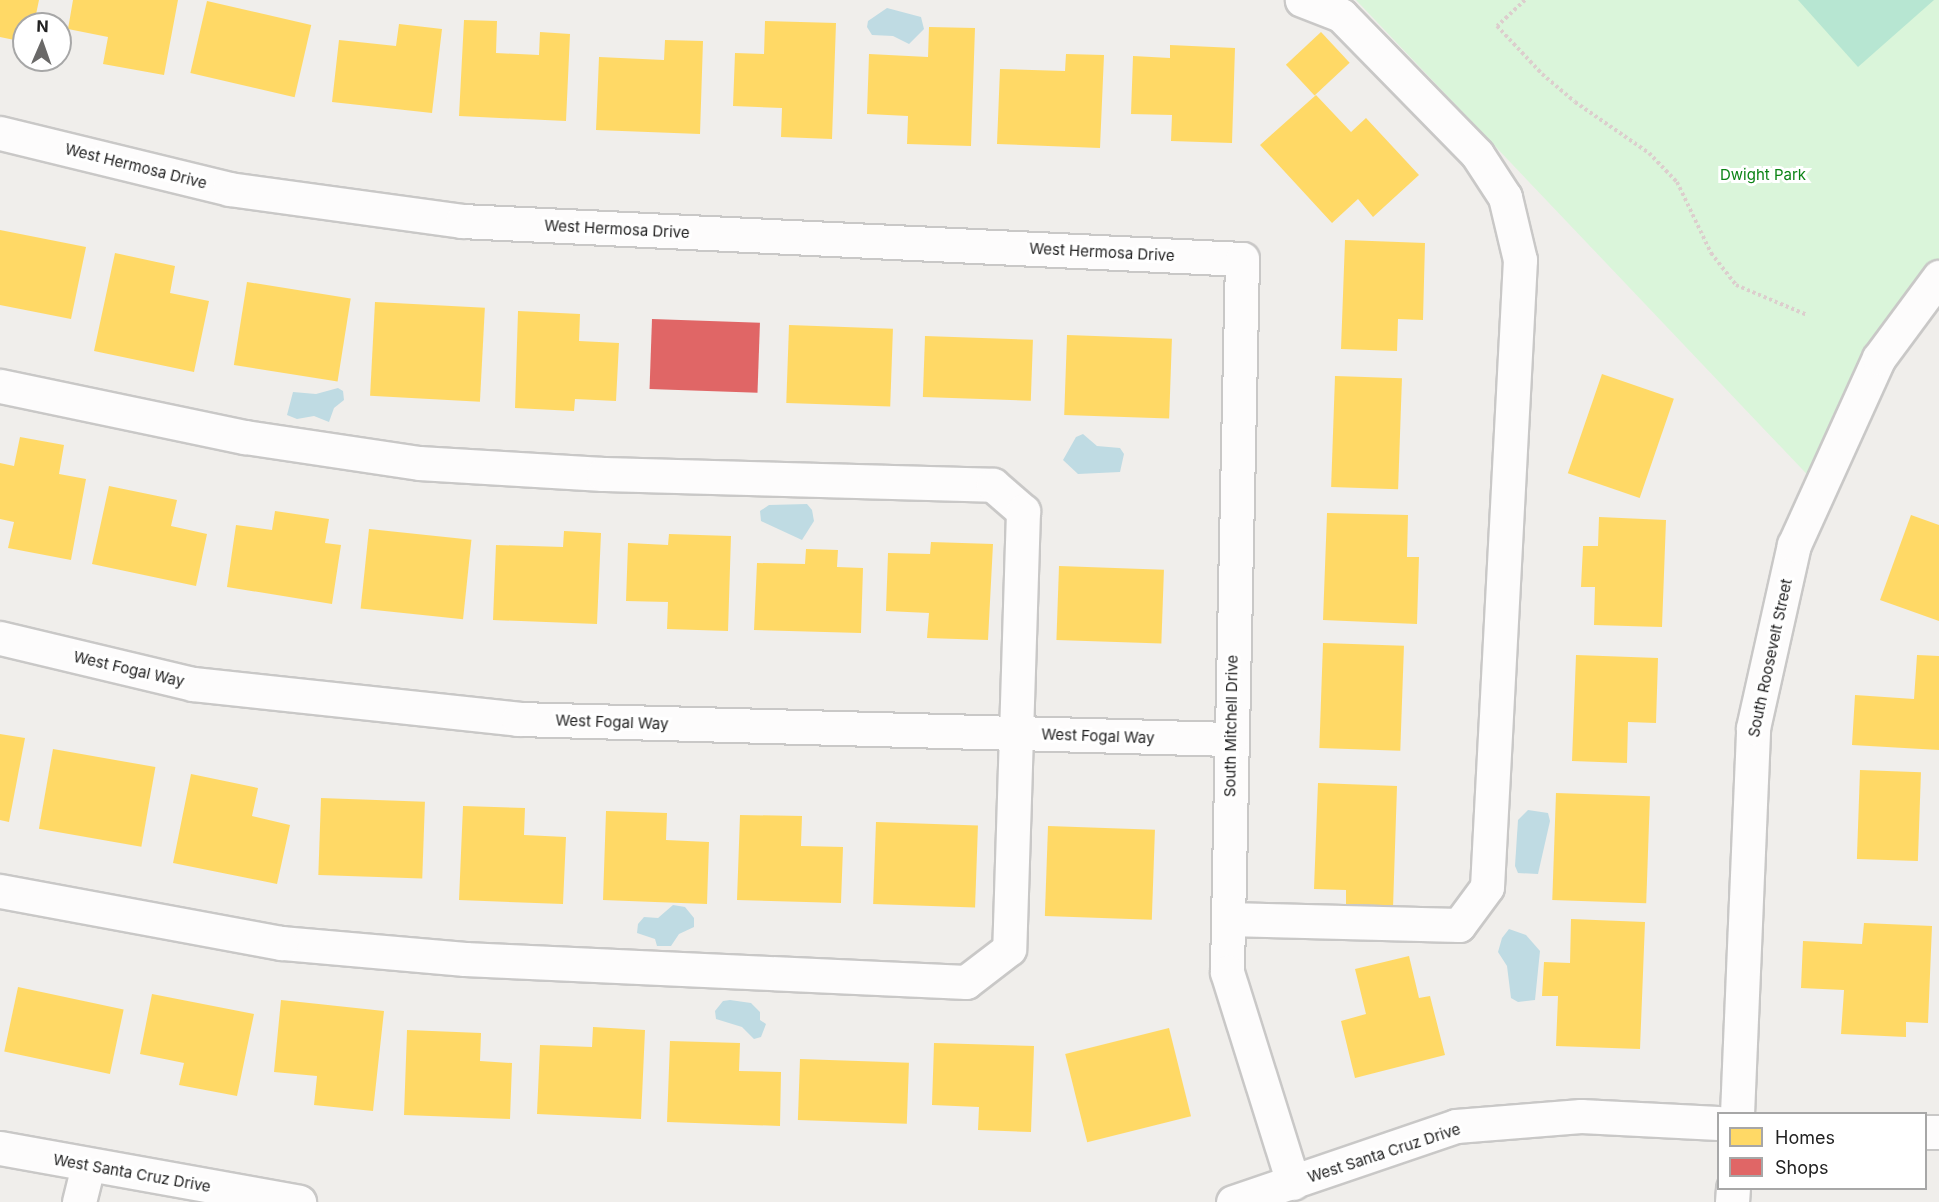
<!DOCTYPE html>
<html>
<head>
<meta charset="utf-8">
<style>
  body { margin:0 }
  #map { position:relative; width:1939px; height:1202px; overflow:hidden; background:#f0eeeb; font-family:Inter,sans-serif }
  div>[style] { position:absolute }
  .park>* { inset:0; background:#daf5da }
  .pitch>* { inset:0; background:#b7e6d2 }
  .water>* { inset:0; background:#bfdbe3 }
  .homes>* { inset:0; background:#ffd966; transform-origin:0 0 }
  .shops>* { inset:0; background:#e06666; transform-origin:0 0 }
  .path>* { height:4px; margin-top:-2px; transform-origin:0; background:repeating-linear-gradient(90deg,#dccecd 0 3px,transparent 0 6px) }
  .roads { filter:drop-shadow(2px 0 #c9c8c7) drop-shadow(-2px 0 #c9c8c7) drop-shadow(0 2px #c9c8c7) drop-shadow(0 -2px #c9c8c7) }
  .minor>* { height:33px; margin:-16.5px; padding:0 16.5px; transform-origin:16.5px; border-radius:16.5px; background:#fdfcfc }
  span { translate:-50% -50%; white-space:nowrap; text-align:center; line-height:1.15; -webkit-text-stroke:6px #fff; paint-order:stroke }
  .street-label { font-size:15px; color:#222 }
  .park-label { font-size:15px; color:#0c8416 }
  .legend { position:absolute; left:1717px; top:1112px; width:210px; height:78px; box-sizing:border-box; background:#fff; border:2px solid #a7a7a7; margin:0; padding:8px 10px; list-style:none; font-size:18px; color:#222 }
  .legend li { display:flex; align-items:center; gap:12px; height:30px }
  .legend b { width:30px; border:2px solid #a7a7a7 }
  .north { position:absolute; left:12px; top:12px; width:60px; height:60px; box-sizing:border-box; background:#fff; border:2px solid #a7a7a7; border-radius:50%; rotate:2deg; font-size:16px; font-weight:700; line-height:24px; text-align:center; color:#222 }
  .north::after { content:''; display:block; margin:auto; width:21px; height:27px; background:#6a6968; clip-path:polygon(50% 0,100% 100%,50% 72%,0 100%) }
</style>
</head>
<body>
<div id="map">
  <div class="park">
    <div style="clip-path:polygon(1356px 0,1939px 0,1939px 277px,1820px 488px)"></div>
  </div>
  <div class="pitch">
    <div style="clip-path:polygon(1798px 0,1934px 0,1858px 67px)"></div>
  </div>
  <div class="water">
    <div style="clip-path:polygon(887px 8px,921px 17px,924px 29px,909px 44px,893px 36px,872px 35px,867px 27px,868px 21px)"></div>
    <div style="clip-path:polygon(338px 388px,343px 391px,344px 400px,334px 408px,329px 422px,314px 416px,297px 419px,287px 415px,293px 392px,316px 394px)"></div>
    <div style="clip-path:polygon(1083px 434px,1097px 446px,1120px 448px,1124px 454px,1120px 472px,1078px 474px,1063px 460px,1076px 437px)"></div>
    <div style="clip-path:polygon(807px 504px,812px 510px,814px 521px,802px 540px,761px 521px,760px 511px,769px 505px)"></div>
    <div style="clip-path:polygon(1528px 810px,1548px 813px,1550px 821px,1538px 874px,1518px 873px,1515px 866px,1518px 820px)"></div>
    <div style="clip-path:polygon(673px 905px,685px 907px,694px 918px,694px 927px,679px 934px,671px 946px,657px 946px,655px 939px,637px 933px,638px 924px,644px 917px,658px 918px)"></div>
    <div style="clip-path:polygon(1509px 929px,1526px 935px,1540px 951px,1535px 1000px,1518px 1002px,1511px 998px,1507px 966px,1498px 952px,1502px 938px)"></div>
    <div style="clip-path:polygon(730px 1000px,751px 1003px,760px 1012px,760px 1020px,766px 1024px,761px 1037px,754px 1039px,742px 1027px,716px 1019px,715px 1011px,723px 1001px)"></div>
  </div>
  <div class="homes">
    <div style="clip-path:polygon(0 0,39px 0,34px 24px,24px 24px,24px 42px,0 37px)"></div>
    <div style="clip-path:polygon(73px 0,178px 0,164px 75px,103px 64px,108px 37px,68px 29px)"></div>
    <div style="left:207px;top:1px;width:107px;height:74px;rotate:13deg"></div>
    <div style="clip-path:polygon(464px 20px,497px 21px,496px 53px,539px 55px,540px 32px,570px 34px,566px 121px,459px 116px)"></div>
    <div style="clip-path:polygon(765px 21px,836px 23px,832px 139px,781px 137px,782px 108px,733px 106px,735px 53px,764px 54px)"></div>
    <div style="clip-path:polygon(399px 24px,442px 29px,432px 113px,332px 102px,339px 40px,396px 46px)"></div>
    <div style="clip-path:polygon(929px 27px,975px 28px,971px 146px,907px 144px,908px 116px,867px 114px,869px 54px,928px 57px)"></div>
    <div style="left:1321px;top:32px;width:42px;height:48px;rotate:47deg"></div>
    <div style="clip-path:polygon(665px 40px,703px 41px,700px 134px,596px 130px,599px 57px,664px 60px)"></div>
    <div style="clip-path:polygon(1170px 45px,1235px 48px,1232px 143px,1171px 141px,1172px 115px,1131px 114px,1133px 56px,1170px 58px)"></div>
    <div style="clip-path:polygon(1066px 54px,1104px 55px,1100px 148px,997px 144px,1000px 69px,1065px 71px)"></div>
    <div style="clip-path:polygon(1316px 95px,1351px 132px,1366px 118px,1419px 175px,1373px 217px,1358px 199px,1332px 223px,1260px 145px)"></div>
    <div style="clip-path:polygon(0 230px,86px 247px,71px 319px,0 305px)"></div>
    <div style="clip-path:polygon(1345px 240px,1425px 243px,1423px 320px,1398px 319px,1397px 351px,1341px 349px)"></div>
    <div style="clip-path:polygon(115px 253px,175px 266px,170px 293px,209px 301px,194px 372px,94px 351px)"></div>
    <div style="left:247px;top:282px;width:105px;height:84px;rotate:9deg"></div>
    <div style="left:375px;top:302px;width:110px;height:94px;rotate:3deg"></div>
    <div style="clip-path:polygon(518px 311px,580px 314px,579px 341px,619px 343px,616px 401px,575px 399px,574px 411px,515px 408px)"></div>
    <div style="left:789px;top:325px;width:104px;height:78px;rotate:2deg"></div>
    <div style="left:1067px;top:335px;width:105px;height:80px;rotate:2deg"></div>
    <div style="left:925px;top:336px;width:108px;height:61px;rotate:2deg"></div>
    <div style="left:1602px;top:374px;width:76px;height:105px;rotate:19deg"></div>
    <div style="left:1335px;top:376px;width:67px;height:111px;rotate:2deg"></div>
    <div style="clip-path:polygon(20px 437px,64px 445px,59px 474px,86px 479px,71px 560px,8px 548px,14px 522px,0 519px,0 463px,14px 466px)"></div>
    <div style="clip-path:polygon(109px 486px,177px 500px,171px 526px,207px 534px,196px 586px,92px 564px)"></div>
    <div style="clip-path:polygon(275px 511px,329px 519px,325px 543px,341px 545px,332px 604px,227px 587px,236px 525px,272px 530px)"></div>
    <div style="clip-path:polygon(1327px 513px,1408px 515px,1407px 557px,1419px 557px,1417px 624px,1323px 620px)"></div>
    <div style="clip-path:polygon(1911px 515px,1939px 525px,1939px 621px,1880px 600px)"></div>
    <div style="clip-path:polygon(1599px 517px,1666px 520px,1662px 627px,1594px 625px,1595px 587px,1581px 587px,1583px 546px,1598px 546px)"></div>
    <div style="left:369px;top:529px;width:103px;height:80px;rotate:6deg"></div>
    <div style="clip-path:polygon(564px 531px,601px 533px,597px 624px,493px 620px,496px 545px,563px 547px)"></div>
    <div style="clip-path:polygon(669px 534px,731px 536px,728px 631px,667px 629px,668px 602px,626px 601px,628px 543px,668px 545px)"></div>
    <div style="clip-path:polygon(931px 542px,993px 544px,988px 640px,927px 638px,929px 613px,886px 611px,888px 553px,930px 554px)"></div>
    <div style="clip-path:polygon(806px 549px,838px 550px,837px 567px,863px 568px,861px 633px,754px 630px,757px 563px,805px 564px)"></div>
    <div style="left:1059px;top:566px;width:105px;height:74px;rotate:2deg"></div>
    <div style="left:1323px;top:643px;width:81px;height:105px;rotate:2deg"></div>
    <div style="clip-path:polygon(1576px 655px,1658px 658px,1656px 723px,1628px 722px,1627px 763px,1572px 761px)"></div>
    <div style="clip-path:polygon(1917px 655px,1939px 656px,1939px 750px,1852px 745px,1855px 695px,1914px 699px)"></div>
    <div style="clip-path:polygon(0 734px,25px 738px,9px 822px,0 820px)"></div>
    <div style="left:53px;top:749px;width:104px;height:81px;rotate:10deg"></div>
    <div style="left:1860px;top:770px;width:61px;height:89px;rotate:2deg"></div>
    <div style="clip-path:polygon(191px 774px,258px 788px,252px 816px,290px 825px,277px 884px,173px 863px)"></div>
    <div style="clip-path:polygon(1318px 783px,1397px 786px,1393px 908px,1346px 907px,1346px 890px,1314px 889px)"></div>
    <div style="left:1556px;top:793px;width:94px;height:107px;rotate:2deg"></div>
    <div style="left:321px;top:798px;width:104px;height:77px;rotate:2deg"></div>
    <div style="clip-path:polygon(463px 806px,525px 808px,524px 835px,566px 837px,563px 904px,459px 900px)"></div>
    <div style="clip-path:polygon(606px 811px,667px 813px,666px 840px,709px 842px,707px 904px,603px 900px)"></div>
    <div style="clip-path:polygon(740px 815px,802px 816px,801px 846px,843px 847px,841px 903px,737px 900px)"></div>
    <div style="left:876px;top:822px;width:102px;height:82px;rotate:2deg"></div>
    <div style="left:1048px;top:826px;width:107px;height:90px;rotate:2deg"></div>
    <div style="clip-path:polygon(1571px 919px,1645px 922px,1640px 1049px,1556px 1046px,1558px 996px,1542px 996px,1544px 962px,1570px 963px)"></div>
    <div style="clip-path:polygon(1864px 923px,1932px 926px,1928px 1023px,1906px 1022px,1906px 1037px,1841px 1034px,1844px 990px,1801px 988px,1803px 941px,1862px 944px)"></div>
    <div style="clip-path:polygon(1409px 956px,1419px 998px,1430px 996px,1445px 1055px,1355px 1078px,1341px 1021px,1366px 1014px,1355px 969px)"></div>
    <div style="left:18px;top:987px;width:108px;height:66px;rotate:12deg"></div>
    <div style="clip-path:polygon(152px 994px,254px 1014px,237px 1096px,179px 1085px,184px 1063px,140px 1054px)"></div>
    <div style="clip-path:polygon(281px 1000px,384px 1011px,373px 1111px,314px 1105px,317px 1076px,274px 1072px)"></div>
    <div style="clip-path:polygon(593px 1027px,645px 1030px,641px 1119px,537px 1114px,540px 1045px,592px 1047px)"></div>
    <div style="left:1169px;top:1028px;width:91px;height:107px;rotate:76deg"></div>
    <div style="clip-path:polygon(407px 1030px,481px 1033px,480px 1061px,512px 1063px,510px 1119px,404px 1115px)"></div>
    <div style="clip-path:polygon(670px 1041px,740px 1043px,739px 1071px,781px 1072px,780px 1126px,667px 1122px)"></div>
    <div style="clip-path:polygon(934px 1043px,1034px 1046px,1031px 1132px,978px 1130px,979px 1107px,932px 1105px)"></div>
    <div style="left:800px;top:1059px;width:109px;height:61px;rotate:2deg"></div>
  </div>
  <div class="shops">
    <div style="left:652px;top:319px;width:108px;height:70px;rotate:2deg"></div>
  </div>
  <div class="path">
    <div style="left:1525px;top:0;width:38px;rotate:137deg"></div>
    <div style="left:1497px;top:26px;width:66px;rotate:46.8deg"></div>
    <div style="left:1542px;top:74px;width:43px;rotate:40.3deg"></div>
    <div style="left:1575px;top:102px;width:90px;rotate:34.6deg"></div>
    <div style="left:1649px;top:153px;width:40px;rotate:46deg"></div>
    <div style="left:1677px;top:182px;width:79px;rotate:64.4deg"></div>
    <div style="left:1711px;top:253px;width:41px;rotate:52deg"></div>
    <div style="left:1736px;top:285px;width:77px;rotate:22.9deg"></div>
  </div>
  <div class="roads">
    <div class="minor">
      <div style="left:0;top:133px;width:236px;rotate:13.7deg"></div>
      <div style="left:229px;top:189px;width:235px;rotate:7.8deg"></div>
      <div style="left:462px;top:221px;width:781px;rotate:2.79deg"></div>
      <div style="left:1242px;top:259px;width:713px;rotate:91.21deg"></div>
      <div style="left:1227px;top:972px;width:221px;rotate:72.6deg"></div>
      <div style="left:0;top:386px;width:250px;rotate:11.8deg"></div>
      <div style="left:245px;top:437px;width:176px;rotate:8.5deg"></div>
      <div style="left:419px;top:463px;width:184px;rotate:3.4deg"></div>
      <div style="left:603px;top:474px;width:390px;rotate:1.6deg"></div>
      <div style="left:993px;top:485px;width:40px;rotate:41deg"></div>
      <div style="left:1023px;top:511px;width:438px;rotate:91.8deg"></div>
      <div style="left:1009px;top:949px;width:54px;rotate:142.5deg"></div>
      <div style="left:966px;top:982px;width:502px;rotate:-177.37deg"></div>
      <div style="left:465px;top:959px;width:185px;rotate:-175deg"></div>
      <div style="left:281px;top:943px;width:286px;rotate:-169.5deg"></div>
      <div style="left:0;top:638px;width:198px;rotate:13.4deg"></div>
      <div style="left:193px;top:684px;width:327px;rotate:6.1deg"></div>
      <div style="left:518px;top:719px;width:713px;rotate:1.61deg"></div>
      <div style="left:1228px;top:919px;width:231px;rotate:1.5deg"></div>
      <div style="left:1459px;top:925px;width:47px;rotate:-53.6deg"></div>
      <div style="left:1487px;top:887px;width:628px;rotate:-86.99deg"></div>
      <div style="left:1520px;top:260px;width:65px;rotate:-103.4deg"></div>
      <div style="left:1505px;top:197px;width:51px;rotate:-123.1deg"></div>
      <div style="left:1477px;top:154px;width:194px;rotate:-134.4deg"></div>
      <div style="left:1341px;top:15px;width:42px;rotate:-159deg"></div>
      <div style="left:1737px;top:1114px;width:386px;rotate:-87.6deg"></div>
      <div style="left:1753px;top:728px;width:188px;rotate:-77.4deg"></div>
      <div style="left:1794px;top:545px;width:205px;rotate:-65.6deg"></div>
      <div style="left:1879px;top:358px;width:101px;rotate:-53.5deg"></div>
      <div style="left:1926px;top:1132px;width:13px"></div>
      <div style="left:0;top:1148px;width:304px;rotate:10.2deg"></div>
      <div style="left:79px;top:1202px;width:37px;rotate:-76deg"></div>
      <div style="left:1233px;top:1202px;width:236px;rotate:-18.8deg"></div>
      <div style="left:1456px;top:1126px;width:125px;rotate:-4.6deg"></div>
      <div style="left:1581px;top:1116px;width:137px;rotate:2.9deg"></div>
      <div style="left:1732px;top:1202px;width:14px;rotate:-86deg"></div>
    </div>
  </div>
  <div class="street-label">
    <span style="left:136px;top:166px;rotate:14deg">West Hermosa Drive</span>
    <span style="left:617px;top:229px;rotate:3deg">West Hermosa Drive</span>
    <span style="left:1102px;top:252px;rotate:3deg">West Hermosa Drive</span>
    <span style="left:1770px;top:658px;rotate:-78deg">South Roosevelt Street</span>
    <span style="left:129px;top:669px;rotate:13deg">West Fogal Way</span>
    <span style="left:612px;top:722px;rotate:2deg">West Fogal Way</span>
    <span style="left:1231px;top:726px;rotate:-89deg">South Mitchell Drive</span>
    <span style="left:1098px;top:736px;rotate:2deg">West Fogal Way</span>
    <span style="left:1384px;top:1153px;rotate:-18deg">West Santa Cruz Drive</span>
    <span style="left:132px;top:1173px;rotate:10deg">West Santa Cruz Drive</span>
  </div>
  <div class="park-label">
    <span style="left:1763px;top:175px">Dwight Park</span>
  </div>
  <ul class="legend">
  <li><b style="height:16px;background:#ffd966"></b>Homes</li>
  <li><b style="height:16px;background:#e06666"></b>Shops</li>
  </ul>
  <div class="north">N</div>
</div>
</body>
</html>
